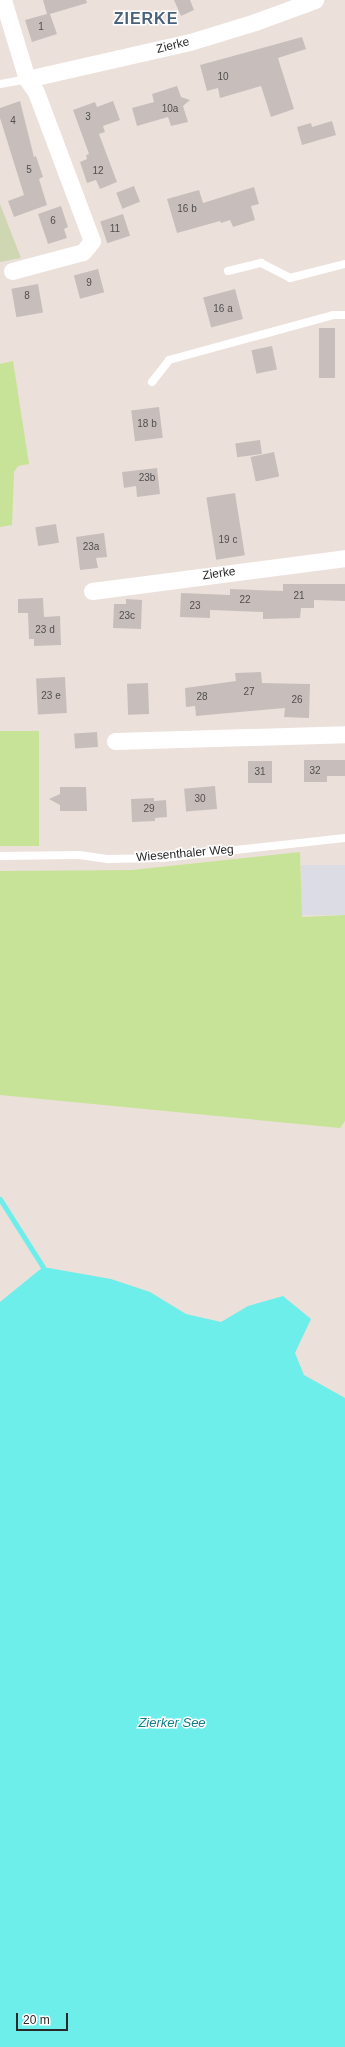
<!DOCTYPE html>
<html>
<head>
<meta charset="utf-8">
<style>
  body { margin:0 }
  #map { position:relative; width:345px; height:2047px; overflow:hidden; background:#ece0db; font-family:Helvetica,sans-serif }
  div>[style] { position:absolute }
  .industrial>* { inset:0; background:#dcdce4; transform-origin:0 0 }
  .green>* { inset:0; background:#c7e397; transform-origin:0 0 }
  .cemetery>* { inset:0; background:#ced6b2 }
  .water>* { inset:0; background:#6deeeb }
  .stream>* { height:5px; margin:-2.5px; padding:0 2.5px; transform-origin:2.5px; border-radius:2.5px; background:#6deeeb }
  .building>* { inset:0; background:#c7bebb; transform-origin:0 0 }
  .service>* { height:8px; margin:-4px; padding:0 4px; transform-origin:4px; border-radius:4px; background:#fff }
  .minor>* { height:17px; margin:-8.5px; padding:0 8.5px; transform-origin:8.5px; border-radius:8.5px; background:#fff }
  span { translate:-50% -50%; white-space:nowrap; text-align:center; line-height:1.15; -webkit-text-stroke:3px #fff; paint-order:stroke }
  .number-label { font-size:10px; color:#504e4e }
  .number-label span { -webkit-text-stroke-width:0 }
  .street-label { font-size:12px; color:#292929 }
  .water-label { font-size:13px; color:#0e7f85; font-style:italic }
  .district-label { font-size:16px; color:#4a617a; font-weight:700; letter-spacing:1px }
  .scale { position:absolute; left:16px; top:2013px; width:52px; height:18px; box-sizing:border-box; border:2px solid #292929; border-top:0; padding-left:5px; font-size:12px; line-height:14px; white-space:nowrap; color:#292929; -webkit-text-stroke:3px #fff; paint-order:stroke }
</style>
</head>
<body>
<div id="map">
  <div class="industrial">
    <div style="left:345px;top:865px;width:50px;height:44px;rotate:90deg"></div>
  </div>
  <div class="green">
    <div style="clip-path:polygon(13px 361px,29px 464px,18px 466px,14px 472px,12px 525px,0 527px,0 364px)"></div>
    <div style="left:39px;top:731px;width:115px;height:39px;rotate:90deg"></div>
    <div style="clip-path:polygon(300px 852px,302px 917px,345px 915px,345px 1121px,340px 1128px,0 1095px,0 871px,132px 870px)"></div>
  </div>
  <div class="cemetery">
    <div style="clip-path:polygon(0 204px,21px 258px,0 262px)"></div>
  </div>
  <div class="water">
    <div style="clip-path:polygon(43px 1267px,111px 1279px,150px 1292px,186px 1314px,221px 1322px,248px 1306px,283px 1296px,311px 1319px,295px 1353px,304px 1375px,345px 1398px,345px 2047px,0 2047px,0 1302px)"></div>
  </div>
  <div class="stream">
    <div style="left:0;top:1199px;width:80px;rotate:57.7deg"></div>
  </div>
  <div class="building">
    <div style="clip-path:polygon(43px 0,86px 0,87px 3px,50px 14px,57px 34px,32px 42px,25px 20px,47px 14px)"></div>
    <div style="clip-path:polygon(174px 0,190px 0,194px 10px,181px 16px)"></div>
    <div style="clip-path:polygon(302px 37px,306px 49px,278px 58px,294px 109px,271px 117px,261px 86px,220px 98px,218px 88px,207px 91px,200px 65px)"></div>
    <div style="clip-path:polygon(177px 86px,181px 97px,190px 100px,183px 106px,188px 122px,171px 126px,168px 117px,137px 126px,132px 108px,154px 102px,152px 94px)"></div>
    <div style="clip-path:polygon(20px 101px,34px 157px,36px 156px,43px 177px,39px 179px,47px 205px,14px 217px,8px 201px,24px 195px,0 118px,0 108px)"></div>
    <div style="clip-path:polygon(113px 101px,120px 120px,103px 126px,105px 132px,99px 134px,117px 182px,100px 189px,96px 180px,87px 183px,80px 162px,87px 159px,86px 155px,89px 154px,73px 110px,95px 102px,97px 107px)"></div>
    <div style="clip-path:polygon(332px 121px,336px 135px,302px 145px,297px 127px,311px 123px,312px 127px)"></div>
    <div style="left:134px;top:186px;width:17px;height:19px;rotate:69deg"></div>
    <div style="clip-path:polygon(254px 187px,259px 204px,251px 206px,255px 220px,233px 227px,230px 220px,221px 223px,220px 221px,177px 233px,167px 199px,199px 190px,203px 203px)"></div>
    <div style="clip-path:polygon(61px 206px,68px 227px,64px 229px,67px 238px,48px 244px,38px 214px)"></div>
    <div style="left:123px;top:214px;width:23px;height:24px;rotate:72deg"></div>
    <div style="left:98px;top:269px;width:24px;height:25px;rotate:75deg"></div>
    <div style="left:38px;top:284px;width:29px;height:27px;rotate:80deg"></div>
    <div style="left:235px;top:289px;width:31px;height:33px;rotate:75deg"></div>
    <div style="left:319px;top:328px;width:16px;height:50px"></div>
    <div style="left:272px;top:346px;width:24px;height:21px;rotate:78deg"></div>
    <div style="left:159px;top:407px;width:31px;height:28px;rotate:83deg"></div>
    <div style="left:260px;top:440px;width:14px;height:25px;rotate:82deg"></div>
    <div style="left:274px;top:452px;width:25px;height:24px;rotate:78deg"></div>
    <div style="clip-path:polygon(157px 468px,160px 494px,137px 497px,136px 486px,124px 488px,122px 472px)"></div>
    <div style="left:235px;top:493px;width:63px;height:29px;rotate:81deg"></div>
    <div style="left:56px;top:524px;width:19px;height:21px;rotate:81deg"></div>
    <div style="clip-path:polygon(104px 533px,107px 557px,96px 558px,98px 568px,80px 570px,76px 537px)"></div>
    <div style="clip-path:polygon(283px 584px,345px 584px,345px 601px,314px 600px,314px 608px,301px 608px,300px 618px,263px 619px,263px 612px,210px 610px,210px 618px,180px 617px,181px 593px,230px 595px,230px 589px,283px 591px)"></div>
    <div style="clip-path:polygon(43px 598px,44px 617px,60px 616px,61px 645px,34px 646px,34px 639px,29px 639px,28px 613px,18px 613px,18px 599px)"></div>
    <div style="clip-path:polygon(126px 599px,142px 600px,141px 629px,113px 628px,114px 604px,126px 604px)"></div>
    <div style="clip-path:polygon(261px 672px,262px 683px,310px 684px,309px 718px,284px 717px,285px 708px,196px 716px,195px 706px,186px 707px,185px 688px,236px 681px,235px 673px)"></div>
    <div style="left:65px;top:677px;width:36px;height:29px;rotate:87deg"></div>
    <div style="left:148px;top:683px;width:31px;height:21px;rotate:88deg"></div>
    <div style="left:97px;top:732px;width:15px;height:23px;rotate:86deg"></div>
    <div style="clip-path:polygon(304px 760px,345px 760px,345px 776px,327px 776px,327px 782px,304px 782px)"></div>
    <div style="left:248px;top:761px;width:24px;height:22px"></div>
    <div style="left:215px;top:786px;width:23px;height:31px;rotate:85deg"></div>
    <div style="clip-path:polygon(60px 787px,86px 787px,87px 811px,60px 811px,60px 805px,49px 799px,60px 794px)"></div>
    <div style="clip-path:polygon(154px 798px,154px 801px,166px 800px,167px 817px,155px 818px,155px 821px,132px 822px,131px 799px)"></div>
  </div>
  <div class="service">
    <div style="left:0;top:84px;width:27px;rotate:-10deg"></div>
    <div style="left:228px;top:271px;width:34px;rotate:-14deg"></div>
    <div style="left:261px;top:263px;width:33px;rotate:27deg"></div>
    <div style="left:290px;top:278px;width:57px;rotate:-14.3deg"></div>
    <div style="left:152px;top:382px;width:28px;rotate:-52deg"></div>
    <div style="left:169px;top:360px;width:170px;rotate:-15.3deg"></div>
    <div style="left:333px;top:315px;width:12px"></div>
    <div style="left:0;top:856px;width:79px;rotate:-0.7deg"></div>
    <div style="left:79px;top:855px;width:30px;rotate:8deg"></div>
    <div style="left:109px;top:859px;width:54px;rotate:-1.1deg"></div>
    <div style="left:163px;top:858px;width:183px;rotate:-6.3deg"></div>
  </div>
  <div class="minor">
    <div style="left:3px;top:0;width:83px;rotate:73.1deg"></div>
    <div style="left:12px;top:271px;width:73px;rotate:-15deg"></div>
    <div style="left:83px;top:252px;width:14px;rotate:-51deg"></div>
    <div style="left:92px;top:241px;width:159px;rotate:-110.6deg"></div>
    <div style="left:36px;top:92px;width:16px;rotate:-125deg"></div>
    <div style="left:27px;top:79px;width:167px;rotate:-12.8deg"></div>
    <div style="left:190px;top:42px;width:68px;rotate:-17.1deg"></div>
    <div style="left:255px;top:22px;width:64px;rotate:-20.1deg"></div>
    <div style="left:92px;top:591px;width:255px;rotate:-7.4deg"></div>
    <div style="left:115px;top:741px;width:230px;rotate:-1.7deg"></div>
  </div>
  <div class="number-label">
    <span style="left:41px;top:27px">1</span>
    <span style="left:223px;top:77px">10</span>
    <span style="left:170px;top:109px">10a</span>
    <span style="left:88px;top:117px">3</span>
    <span style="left:13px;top:121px">4</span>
    <span style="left:29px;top:170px">5</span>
    <span style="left:98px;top:171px">12</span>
    <span style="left:187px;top:209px">16 b</span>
    <span style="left:53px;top:221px">6</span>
    <span style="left:115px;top:229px">11</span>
    <span style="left:89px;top:283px">9</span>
    <span style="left:27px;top:296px">8</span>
    <span style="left:223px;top:309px">16 a</span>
    <span style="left:147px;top:424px">18 b</span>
    <span style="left:147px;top:478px">23b</span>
    <span style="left:228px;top:540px">19 c</span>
    <span style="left:91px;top:547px">23a</span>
    <span style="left:299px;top:596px">21</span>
    <span style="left:245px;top:600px">22</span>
    <span style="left:195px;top:606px">23</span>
    <span style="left:127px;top:616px">23c</span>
    <span style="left:45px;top:630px">23 d</span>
    <span style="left:249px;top:692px">27</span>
    <span style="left:51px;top:696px">23 e</span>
    <span style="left:202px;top:697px">28</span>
    <span style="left:297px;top:700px">26</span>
    <span style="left:315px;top:771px">32</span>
    <span style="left:260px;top:772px">31</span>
    <span style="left:200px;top:799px">30</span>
    <span style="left:149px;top:809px">29</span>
  </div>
  <div class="street-label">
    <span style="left:173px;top:46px;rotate:-14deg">Zierke</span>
    <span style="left:219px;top:574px;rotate:-8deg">Zierke</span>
    <span style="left:185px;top:854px;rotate:-5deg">Wiesenthaler Weg</span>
  </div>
  <div class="water-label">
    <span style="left:172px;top:1723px">Zierker See</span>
  </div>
  <div class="district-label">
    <span style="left:146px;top:19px">ZIERKE</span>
  </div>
  <div class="scale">20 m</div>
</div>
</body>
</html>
